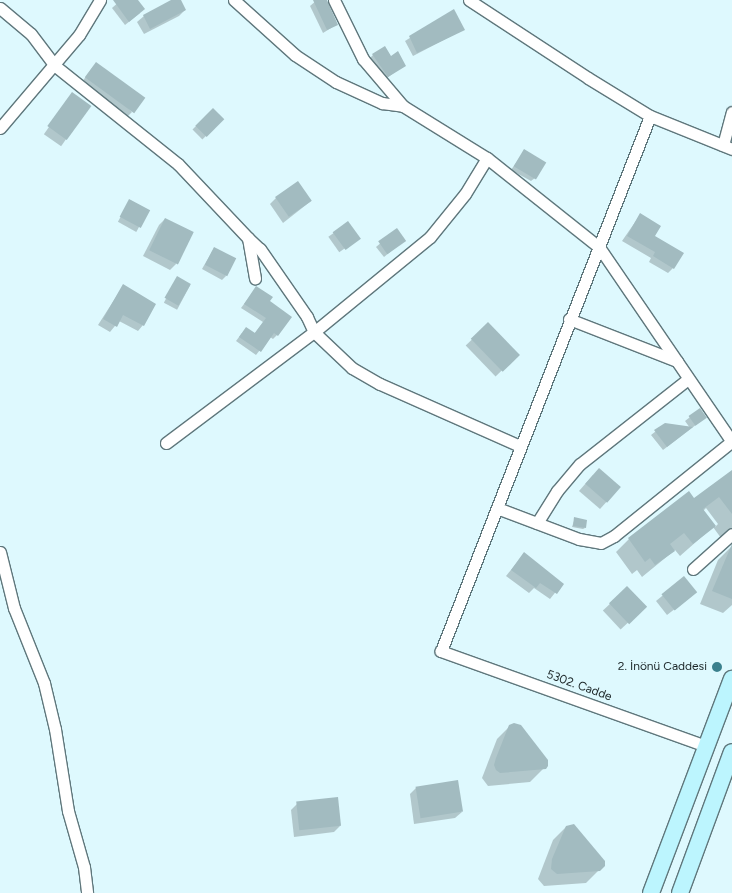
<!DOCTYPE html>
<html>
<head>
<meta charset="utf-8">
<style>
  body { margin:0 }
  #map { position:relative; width:732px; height:893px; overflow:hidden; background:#def9fe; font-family:Figtree,sans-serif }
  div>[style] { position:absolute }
  .shadow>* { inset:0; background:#0003; transform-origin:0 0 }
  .building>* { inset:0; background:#a2bbc0; transform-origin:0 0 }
  .roads { filter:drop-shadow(1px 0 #5f777c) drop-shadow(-1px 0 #5f777c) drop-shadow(0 1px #5f777c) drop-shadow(0 -1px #5f777c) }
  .street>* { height:11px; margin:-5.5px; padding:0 5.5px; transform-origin:5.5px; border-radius:5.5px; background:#fff }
  .secondary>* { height:16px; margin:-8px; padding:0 8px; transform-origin:8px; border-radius:8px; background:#bcf5fe }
  .dots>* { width:14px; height:14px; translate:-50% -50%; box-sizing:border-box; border:2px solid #def9fe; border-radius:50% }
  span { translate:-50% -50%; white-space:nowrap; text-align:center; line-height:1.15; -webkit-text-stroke:4.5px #def9fe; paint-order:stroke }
  .poi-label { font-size:12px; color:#1b2527 }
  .right { translate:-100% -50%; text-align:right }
  .street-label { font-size:12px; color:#1b2527 }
</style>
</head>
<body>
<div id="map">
  <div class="shadow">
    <div style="clip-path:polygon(121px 0,136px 0,140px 13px,125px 25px,112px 8px)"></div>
    <div style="clip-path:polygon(174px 0,180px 0,185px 10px,179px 16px,144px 34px,137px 22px,144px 16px)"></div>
    <div style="clip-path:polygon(317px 0,326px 0,336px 25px,323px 33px,310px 6px)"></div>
    <div style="clip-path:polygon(453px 11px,463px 30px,413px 56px,405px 41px)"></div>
    <div style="clip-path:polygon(373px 55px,390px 57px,405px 65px,384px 80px,369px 59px)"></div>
    <div style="clip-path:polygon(92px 68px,132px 112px,128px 116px,82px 82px)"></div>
    <div style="left:72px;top:94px;width:21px;height:49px;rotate:35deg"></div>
    <div style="left:213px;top:109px;width:14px;height:29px;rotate:45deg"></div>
    <div style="clip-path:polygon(524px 151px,535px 178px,531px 181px,511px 170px)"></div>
    <div style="clip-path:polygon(276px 198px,311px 201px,283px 223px,270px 204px)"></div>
    <div style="left:130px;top:200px;width:21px;height:25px;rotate:29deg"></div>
    <div style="clip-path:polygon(640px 215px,673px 268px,668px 273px,649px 262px,651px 258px,622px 241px)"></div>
    <div style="clip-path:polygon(165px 219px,176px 264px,170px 270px,143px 256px,159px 225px)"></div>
    <div style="left:348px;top:223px;width:19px;height:24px;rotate:55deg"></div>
    <div style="clip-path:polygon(396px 230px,400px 244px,384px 257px,376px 247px)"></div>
    <div style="clip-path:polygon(214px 248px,226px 276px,222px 280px,202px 269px)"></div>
    <div style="left:177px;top:278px;width:15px;height:28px;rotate:28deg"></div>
    <div style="clip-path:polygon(123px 286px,143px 325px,138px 331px,119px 321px,110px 332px,98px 325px)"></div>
    <div style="clip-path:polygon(256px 288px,268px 302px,290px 317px,277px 335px,273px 339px,270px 337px,256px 355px,236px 341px,242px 333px,254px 334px,263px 322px,241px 308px)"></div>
    <div style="left:488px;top:324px;width:43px;height:31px;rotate:46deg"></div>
    <div style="clip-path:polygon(699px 410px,705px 418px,663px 450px,651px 435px,665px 424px,690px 428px,685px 421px)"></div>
    <div style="clip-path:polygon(evenodd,732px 472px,732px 530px,721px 538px,713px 527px,680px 556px,675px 550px,642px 577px,637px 570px,632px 574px,616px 552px,629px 539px,689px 493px,694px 500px,732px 472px,706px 508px,718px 524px,715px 527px,703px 511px,706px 508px)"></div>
    <div style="clip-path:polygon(593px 475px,620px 487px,600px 509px,579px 491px)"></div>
    <div style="clip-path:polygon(575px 518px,585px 528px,583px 529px,572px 527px)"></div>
    <div style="clip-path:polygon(732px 546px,732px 605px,723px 613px,700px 604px,718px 560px)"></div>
    <div style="clip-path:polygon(524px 554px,562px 584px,550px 599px,534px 588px,529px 593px,506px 576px)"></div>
    <div style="clip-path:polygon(684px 578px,689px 598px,667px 615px,656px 601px)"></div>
    <div style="left:627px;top:588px;width:26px;height:33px;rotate:47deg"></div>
    <div style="clip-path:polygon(510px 726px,547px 765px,530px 782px,488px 786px,482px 778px,497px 739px)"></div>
    <div style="clip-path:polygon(416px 788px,462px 812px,455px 818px,414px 824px,410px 794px)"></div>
    <div style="clip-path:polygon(297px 804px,340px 826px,334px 832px,294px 837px,291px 810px)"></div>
    <div style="clip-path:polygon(566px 827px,603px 866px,586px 883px,544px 886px,538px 879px,553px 840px)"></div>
  </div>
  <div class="building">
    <div style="clip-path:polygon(113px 0,138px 0,145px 9px,129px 22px)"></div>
    <div style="clip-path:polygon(171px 0,181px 0,186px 10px,150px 29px,143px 15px)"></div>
    <div style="clip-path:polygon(313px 0,327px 0,338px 25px,327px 30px)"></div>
    <div style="clip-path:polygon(454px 9px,465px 30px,417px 53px,409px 36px)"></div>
    <div style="clip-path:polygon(385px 46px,391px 56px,398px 51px,406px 66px,388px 77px,372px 54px)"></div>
    <div style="left:96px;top:62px;width:61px;height:19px;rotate:36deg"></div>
    <div style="left:72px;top:92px;width:24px;height:42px;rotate:36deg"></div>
    <div style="left:213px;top:108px;width:16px;height:25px;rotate:45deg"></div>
    <div style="left:524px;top:149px;width:26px;height:20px;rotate:31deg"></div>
    <div style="left:298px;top:181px;width:24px;height:28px;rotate:55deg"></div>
    <div style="left:129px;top:199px;width:24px;height:20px;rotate:28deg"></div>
    <div style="clip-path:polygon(640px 213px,661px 226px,655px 236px,684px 253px,674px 269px,653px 256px,655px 252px,627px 236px)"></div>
    <div style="left:165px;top:218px;width:32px;height:36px;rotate:26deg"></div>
    <div style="left:348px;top:221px;width:22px;height:19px;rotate:54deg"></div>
    <div style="left:397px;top:228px;width:16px;height:23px;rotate:55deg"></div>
    <div style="left:214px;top:247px;width:25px;height:20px;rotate:27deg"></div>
    <div style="left:177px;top:276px;width:16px;height:25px;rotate:30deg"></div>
    <div style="clip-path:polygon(123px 284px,156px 304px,144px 326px,123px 315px,117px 327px,103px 319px)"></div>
    <div style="clip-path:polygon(256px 286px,273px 297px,270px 301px,292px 317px,278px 336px,274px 333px,261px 352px,239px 337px,246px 327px,255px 333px,266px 318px,244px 304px)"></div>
    <div style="left:488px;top:322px;width:46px;height:24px;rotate:46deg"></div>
    <div style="left:700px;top:408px;width:12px;height:14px;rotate:55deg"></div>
    <div style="clip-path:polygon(665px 423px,693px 427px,667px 447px,654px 430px)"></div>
    <div style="left:599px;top:468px;width:29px;height:21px;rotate:41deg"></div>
    <div style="clip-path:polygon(732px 470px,732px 514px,719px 497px,703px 509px,716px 526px,693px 544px,684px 533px,670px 544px,675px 551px,655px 565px,650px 558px,645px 562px,628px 538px,689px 491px,694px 498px)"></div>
    <div style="clip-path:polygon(574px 517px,587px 520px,586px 528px,573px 526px)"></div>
    <div style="clip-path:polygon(732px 544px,732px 599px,712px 591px)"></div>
    <div style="clip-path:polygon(524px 552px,564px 584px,557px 594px,540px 583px,536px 588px,511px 570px)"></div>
    <div style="left:684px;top:576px;width:21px;height:29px;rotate:51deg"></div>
    <div style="left:627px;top:586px;width:29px;height:25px;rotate:46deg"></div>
    <div style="clip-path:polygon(514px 723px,521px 725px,548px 760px,548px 766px,546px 769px,500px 773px,496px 770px,494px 765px,496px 758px,509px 725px)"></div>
    <div style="left:458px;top:780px;width:32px;height:43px;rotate:81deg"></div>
    <div style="left:338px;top:797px;width:29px;height:42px;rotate:84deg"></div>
    <div style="clip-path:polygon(574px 824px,605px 861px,605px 866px,600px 871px,557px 874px,551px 869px,552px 859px,566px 826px)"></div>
  </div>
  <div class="roads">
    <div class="street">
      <div style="left:234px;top:0;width:82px;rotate:42deg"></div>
      <div style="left:295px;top:55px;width:49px;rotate:33.4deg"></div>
      <div style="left:336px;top:82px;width:51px;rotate:24.5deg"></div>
      <div style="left:382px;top:103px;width:21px;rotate:8deg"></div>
      <div style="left:334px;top:0;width:66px;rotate:63.8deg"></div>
      <div style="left:363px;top:59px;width:62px;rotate:49.6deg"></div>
      <div style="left:403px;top:106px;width:99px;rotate:31.8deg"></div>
      <div style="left:487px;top:158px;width:143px;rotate:38.5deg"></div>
      <div style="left:599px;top:247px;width:236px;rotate:55.7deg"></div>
      <div style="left:469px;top:0;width:142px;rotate:33.2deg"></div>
      <div style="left:588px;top:78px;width:73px;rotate:31.5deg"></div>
      <div style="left:0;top:8px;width:40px;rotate:40deg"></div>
      <div style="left:31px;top:34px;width:39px;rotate:53deg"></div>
      <div style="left:54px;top:65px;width:159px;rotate:38.6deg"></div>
      <div style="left:178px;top:164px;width:102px;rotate:46.6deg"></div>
      <div style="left:248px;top:238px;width:41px;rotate:80.1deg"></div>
      <div style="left:0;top:128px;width:122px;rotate:-49.7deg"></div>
      <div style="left:79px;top:35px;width:41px;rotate:-59deg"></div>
      <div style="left:723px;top:145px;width:34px;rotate:-75deg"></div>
      <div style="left:248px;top:238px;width:16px;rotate:43deg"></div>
      <div style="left:260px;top:249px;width:83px;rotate:55.3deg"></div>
      <div style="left:307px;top:317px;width:17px;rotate:65deg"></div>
      <div style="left:314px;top:332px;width:52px;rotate:43.5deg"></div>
      <div style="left:352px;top:368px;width:32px;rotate:30deg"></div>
      <div style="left:380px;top:384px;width:153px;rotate:23.9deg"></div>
      <div style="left:569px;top:319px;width:116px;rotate:21.3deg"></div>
      <div style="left:166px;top:443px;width:185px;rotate:-36.9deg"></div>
      <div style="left:314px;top:332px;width:150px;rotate:-39.3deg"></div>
      <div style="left:430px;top:237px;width:55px;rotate:-50.9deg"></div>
      <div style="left:465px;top:194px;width:42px;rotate:-58.6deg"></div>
      <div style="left:497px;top:508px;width:88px;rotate:20.7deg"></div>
      <div style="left:579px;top:539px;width:22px;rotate:10deg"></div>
      <div style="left:601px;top:543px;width:15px;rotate:-28deg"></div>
      <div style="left:614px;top:536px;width:151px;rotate:-38.8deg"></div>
      <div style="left:537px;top:523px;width:38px;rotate:-58deg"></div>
      <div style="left:557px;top:491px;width:35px;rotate:-50deg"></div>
      <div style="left:580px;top:464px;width:137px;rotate:-38.2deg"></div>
      <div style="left:0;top:552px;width:58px;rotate:76deg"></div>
      <div style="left:14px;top:608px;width:81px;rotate:68.2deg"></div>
      <div style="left:44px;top:683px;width:47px;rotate:76.6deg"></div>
      <div style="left:55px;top:729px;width:83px;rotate:81deg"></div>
      <div style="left:68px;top:811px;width:58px;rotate:74.1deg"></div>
      <div style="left:84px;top:867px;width:26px;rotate:83deg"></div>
      <div style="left:693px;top:569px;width:52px;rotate:-41.9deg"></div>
      <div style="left:706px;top:746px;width:282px;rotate:-160.3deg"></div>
      <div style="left:441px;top:651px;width:574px;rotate:-68.66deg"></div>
      <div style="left:650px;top:116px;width:88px;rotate:21.9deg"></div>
    </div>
    <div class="secondary">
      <div style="left:651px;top:893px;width:229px;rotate:-69.3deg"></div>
      <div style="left:680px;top:893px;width:150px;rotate:-69.8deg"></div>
    </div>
  </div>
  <div class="dots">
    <div style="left:717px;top:667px;background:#3a808d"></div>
  </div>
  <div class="poi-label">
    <span class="right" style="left:707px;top:667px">2. İnönü Caddesi</span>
  </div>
  <div class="street-label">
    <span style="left:579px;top:686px;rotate:20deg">5302. Cadde</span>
  </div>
</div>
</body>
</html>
